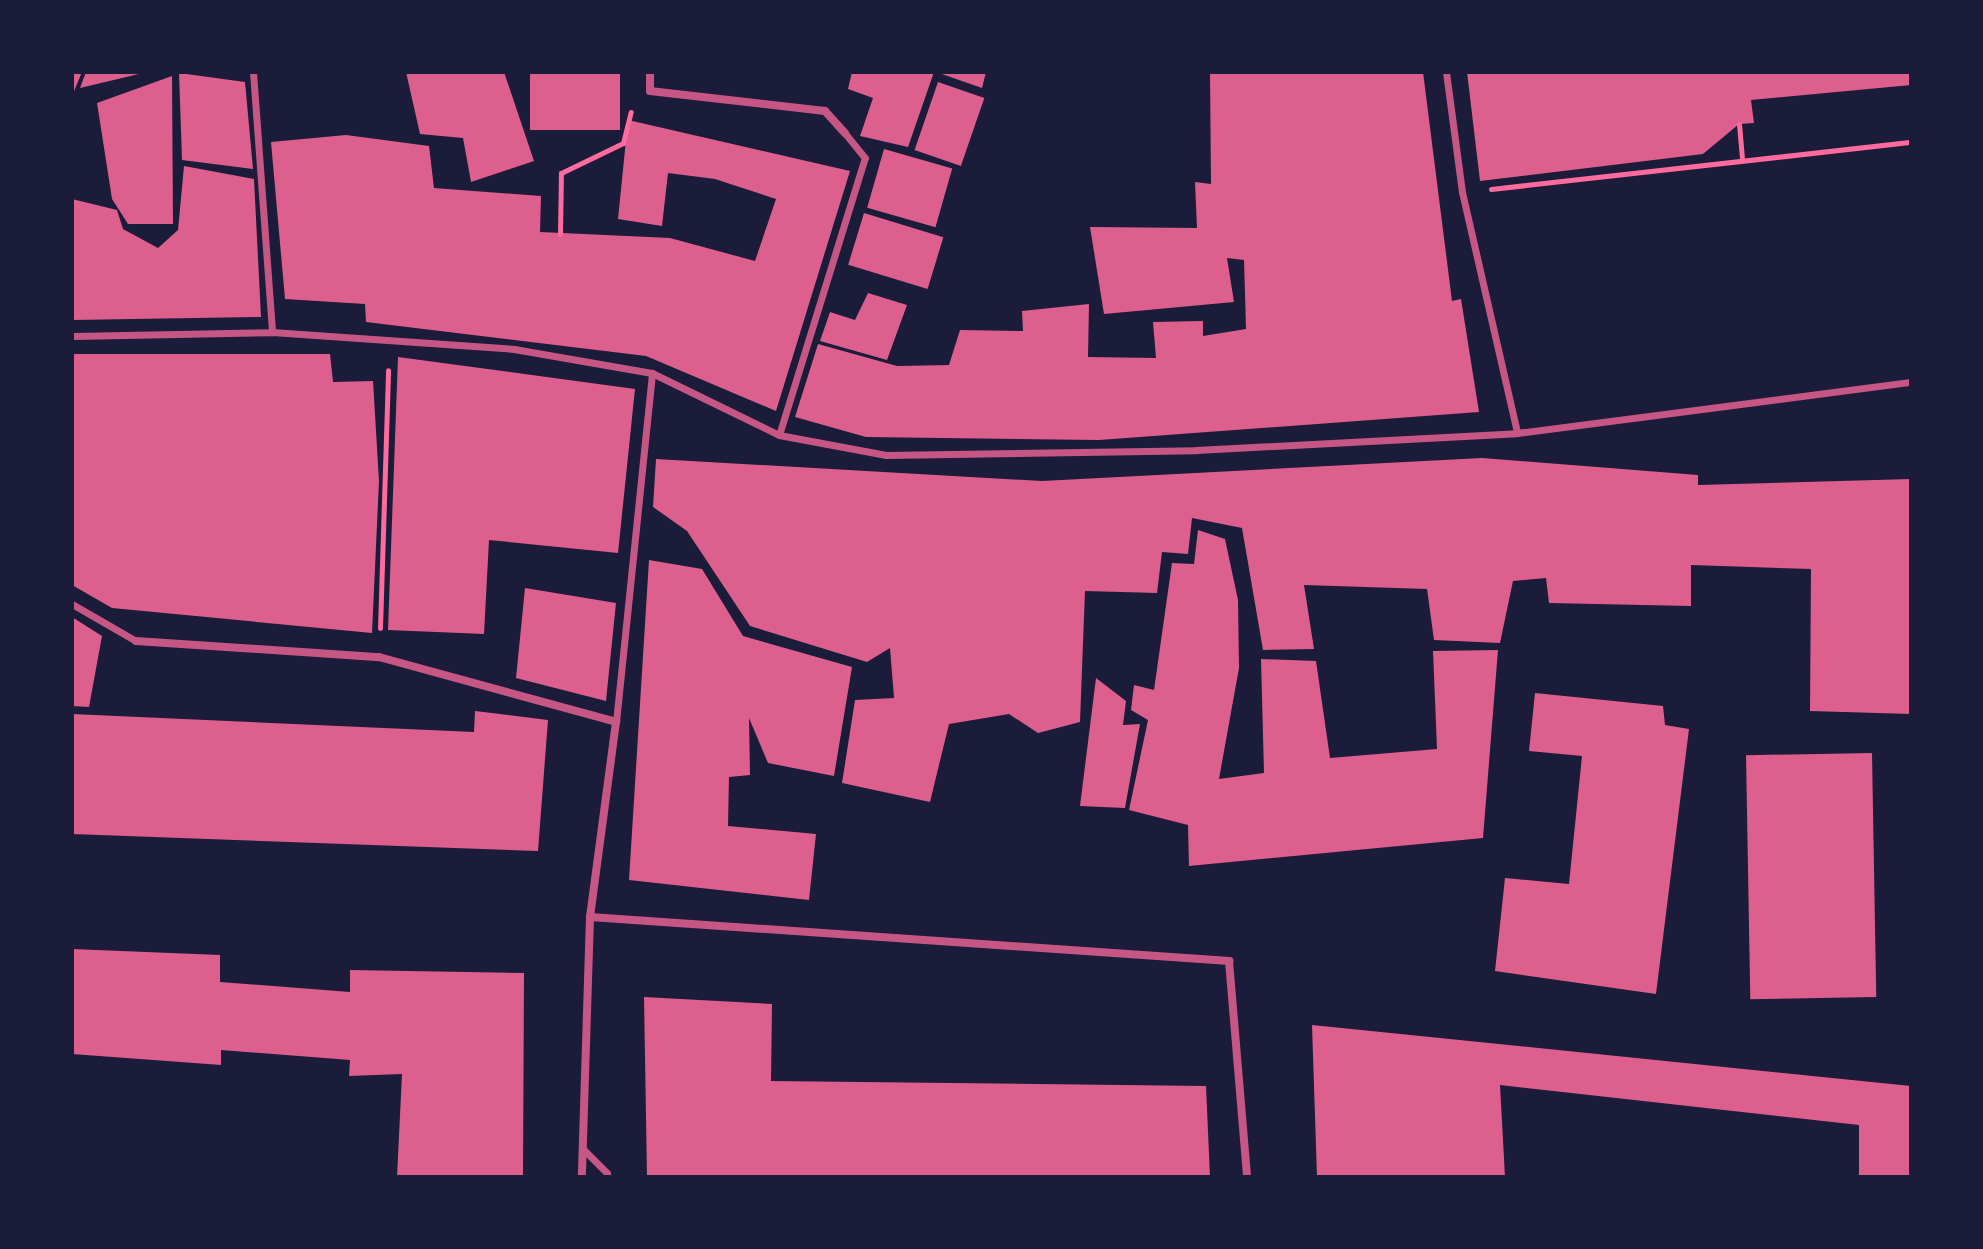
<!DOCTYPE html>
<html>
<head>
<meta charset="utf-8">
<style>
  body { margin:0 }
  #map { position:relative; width:1983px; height:1249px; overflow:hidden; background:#1b1b3a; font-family:"Sofia Sans Condensed",sans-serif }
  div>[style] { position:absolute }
  .building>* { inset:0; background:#dd5f8e; transform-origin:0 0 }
  .path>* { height:5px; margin:-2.5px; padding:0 2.5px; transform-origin:2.5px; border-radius:2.5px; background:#ff6b9d }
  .pedestrian>* { height:7px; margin:-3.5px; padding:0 3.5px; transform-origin:3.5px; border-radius:3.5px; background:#c65784 }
  .minor>* { height:8px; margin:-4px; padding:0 4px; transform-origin:4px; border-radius:4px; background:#c65784 }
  span { translate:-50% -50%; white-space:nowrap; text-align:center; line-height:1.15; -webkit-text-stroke:8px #1b1b3a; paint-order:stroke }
  .frame { position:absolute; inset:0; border:74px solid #1b1b3a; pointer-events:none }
</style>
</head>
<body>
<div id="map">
  <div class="building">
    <div style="clip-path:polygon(72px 72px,82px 72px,72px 96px)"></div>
    <div style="clip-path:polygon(86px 72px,143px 72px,143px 73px,80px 88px)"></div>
    <div style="clip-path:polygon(406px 72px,504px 72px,534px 161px,471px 182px,463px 138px,420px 134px)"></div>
    <div style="left:530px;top:72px;width:90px;height:58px"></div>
    <div style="clip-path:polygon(852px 72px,934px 72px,908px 147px,860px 136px,873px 98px,848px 89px)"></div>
    <div style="clip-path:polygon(936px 72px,986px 72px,982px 88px)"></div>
    <div style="clip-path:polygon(1210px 72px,1423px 72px,1452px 301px,1461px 299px,1479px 412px,1099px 440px,866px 437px,795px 417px,818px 344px,897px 366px,949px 365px,960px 330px,1023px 331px,1022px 311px,1089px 304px,1088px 357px,1156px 358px,1153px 322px,1203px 321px,1203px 336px,1246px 329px,1244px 260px,1227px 258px,1234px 302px,1104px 314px,1090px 227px,1197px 228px,1195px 182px,1211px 184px)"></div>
    <div style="clip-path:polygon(1467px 72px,1911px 72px,1911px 85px,1751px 100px,1754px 123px,1739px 124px,1703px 154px,1480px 181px)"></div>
    <div style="clip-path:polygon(179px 73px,245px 82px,253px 169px,182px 160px)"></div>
    <div style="clip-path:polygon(172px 76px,173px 224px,128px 224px,112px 199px,97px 103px)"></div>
    <div style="left:938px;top:82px;width:49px;height:72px;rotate:19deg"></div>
    <div style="clip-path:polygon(628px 120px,850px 171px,776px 411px,646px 356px,366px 322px,365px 304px,285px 299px,271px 142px,346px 135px,429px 146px,434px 188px,541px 196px,540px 232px,670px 238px,755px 261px,776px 199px,715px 179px,668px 173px,662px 226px,618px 219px)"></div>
    <div style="left:884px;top:149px;width:71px;height:61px;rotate:16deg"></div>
    <div style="clip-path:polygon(184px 166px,254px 179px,261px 317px,72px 320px,72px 199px,117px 210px,123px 229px,158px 248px,178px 230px)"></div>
    <div style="left:864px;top:213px;width:83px;height:54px;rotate:17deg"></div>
    <div style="clip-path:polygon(868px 293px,907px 305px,887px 360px,820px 341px,830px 312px,855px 320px)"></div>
    <div style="clip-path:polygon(72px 354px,330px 354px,333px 382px,373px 381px,379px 481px,372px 633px,112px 608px,72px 585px)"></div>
    <div style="clip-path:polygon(398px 357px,635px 389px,618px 553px,489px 540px,484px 634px,388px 630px)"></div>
    <div style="clip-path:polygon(1482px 458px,1698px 475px,1698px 485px,1911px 479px,1911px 714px,1810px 711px,1811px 569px,1691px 565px,1691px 606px,1549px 603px,1546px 578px,1513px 581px,1500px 643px,1434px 640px,1427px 589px,1304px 585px,1314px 649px,1263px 650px,1242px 528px,1192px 518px,1188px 554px,1162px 552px,1157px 593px,1085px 591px,1080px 722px,1038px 733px,1009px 714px,949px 724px,930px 802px,842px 783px,855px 700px,894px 698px,890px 648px,867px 662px,750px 626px,687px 531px,653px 507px,656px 459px,1042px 481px)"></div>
    <div style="clip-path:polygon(1198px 530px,1225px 539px,1238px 600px,1239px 668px,1219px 779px,1264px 773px,1261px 659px,1316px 661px,1330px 758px,1437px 749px,1433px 651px,1498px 650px,1483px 838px,1189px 866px,1188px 825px,1129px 810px,1148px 720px,1131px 710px,1134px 685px,1154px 690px,1172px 563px,1194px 564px)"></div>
    <div style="clip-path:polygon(649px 560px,702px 569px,743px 636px,852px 667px,834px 776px,768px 763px,749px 718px,750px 775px,729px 777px,728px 826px,816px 834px,809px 900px,629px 880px)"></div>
    <div style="clip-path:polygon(525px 588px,616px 603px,606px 701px,516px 678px)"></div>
    <div style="clip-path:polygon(72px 617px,102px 636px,89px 707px,72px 706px)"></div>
    <div style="clip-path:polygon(1096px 678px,1126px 701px,1123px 725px,1140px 724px,1125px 808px,1080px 806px)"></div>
    <div style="clip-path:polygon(1535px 693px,1663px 706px,1665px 725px,1689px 729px,1656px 994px,1495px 971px,1505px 878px,1569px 884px,1582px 756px,1529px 751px)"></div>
    <div style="clip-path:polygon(475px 711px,548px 720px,538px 851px,72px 834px,72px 714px,474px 732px)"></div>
    <div style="left:1872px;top:753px;width:244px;height:126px;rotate:89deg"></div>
    <div style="clip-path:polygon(72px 949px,220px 955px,220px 982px,350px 992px,350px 970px,524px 973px,523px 1177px,397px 1177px,402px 1074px,349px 1076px,350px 1060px,221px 1050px,221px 1065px,72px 1054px)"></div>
    <div style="clip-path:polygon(644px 997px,772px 1004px,771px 1081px,1206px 1086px,1210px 1177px,647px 1177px)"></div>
    <div style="clip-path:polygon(1312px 1025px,1911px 1086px,1911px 1177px,1859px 1177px,1859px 1125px,1500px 1085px,1505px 1177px,1317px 1177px)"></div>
  </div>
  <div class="path">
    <div style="left:1739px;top:124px;width:33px;rotate:85deg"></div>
    <div style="left:1491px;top:189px;width:423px;rotate:-6.4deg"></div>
    <div style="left:560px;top:234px;width:61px;rotate:-89.1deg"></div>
    <div style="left:561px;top:173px;width:69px;rotate:-25.8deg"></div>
    <div style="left:623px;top:143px;width:32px;rotate:-76deg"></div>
    <div style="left:380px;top:628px;width:258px;rotate:-88.2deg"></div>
  </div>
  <div class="pedestrian">
    <div style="left:253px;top:72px;width:261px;rotate:85.8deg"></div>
    <div style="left:1446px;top:72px;width:121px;rotate:82.4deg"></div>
    <div style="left:1462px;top:192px;width:247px;rotate:77.1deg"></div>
    <div style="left:72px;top:336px;width:200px;rotate:-1.1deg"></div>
    <div style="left:272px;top:332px;width:243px;rotate:4deg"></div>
    <div style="left:514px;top:349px;width:140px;rotate:9.9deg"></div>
    <div style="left:652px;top:373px;width:141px;rotate:26deg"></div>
    <div style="left:779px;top:435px;width:109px;rotate:10.6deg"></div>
    <div style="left:886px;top:455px;width:310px;rotate:-0.9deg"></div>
    <div style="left:1196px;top:450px;width:321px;rotate:-3deg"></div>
    <div style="left:1517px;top:433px;width:397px;rotate:-7.4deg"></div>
    <div style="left:779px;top:435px;width:290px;rotate:-72.8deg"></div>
    <div style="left:865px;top:158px;width:32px;rotate:-129deg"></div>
    <div style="left:72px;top:604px;width:74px;rotate:30deg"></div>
    <div style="left:616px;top:722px;width:351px;rotate:-84.1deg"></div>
    <div style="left:583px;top:1149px;width:34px;rotate:45deg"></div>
  </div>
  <div class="minor">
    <div style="left:650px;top:72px;width:19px;rotate:90deg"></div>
    <div style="left:650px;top:91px;width:176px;rotate:6.5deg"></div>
    <div style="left:825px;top:111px;width:30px;rotate:48deg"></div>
    <div style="left:136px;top:641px;width:244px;rotate:3.8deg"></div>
    <div style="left:379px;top:657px;width:246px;rotate:15.3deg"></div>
    <div style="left:616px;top:722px;width:197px;rotate:97.6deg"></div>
    <div style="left:590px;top:917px;width:260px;rotate:91.8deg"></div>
    <div style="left:590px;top:917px;width:641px;rotate:3.94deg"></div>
    <div style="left:1229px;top:961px;width:217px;rotate:85.2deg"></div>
  </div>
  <div class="frame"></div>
</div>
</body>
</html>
